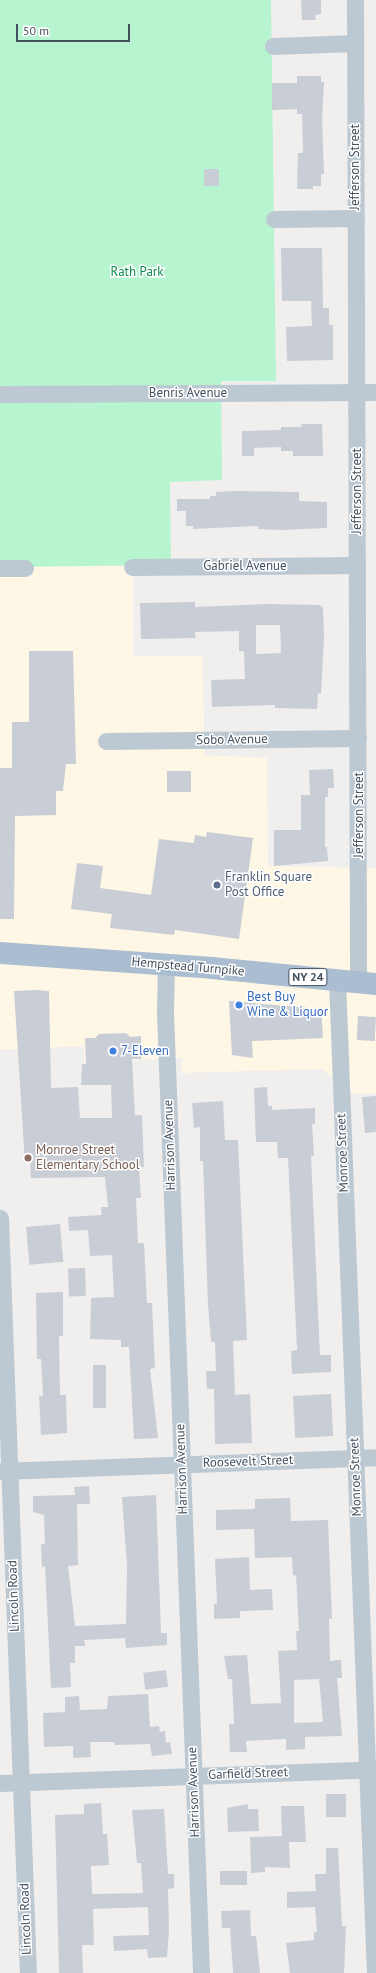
<!DOCTYPE html>
<html>
<head>
<meta charset="utf-8">
<style>
  body { margin:0 }
  #map { position:relative; width:376px; height:1973px; overflow:hidden; background:#f1eeee; font-family:"PT Sans",sans-serif }
  div>[style] { position:absolute }
  .commercial>* { inset:0; background:#fef7e5 }
  .green>* { inset:0; background:#b7f4d0 }
  .building>* { inset:0; background:#c9cdd5; transform-origin:0 0 }
  .minor>* { height:17px; margin:-8.5px; padding:0 8.5px; transform-origin:8.5px; border-radius:8.5px; background:#bdc9d2 }
  .major>* { height:22px; margin:-11px; padding:0 11px; transform-origin:11px; border-radius:11px; background:#abbdd1 }
  .dots>* { width:11px; height:11px; translate:-50% -50%; box-sizing:border-box; border:2px solid #fff; border-radius:50% }
  span { translate:-50% -50%; white-space:nowrap; text-align:center; line-height:1.15; -webkit-text-stroke:3px #fff; paint-order:stroke }
  .shield-label span { padding:1px 3px; background:#fff; border:1px solid; border-radius:3px; -webkit-text-stroke-width:0 }
  .shield-label { font-size:12px; color:#44515e; font-weight:700 }
  .street-label { font-size:13px; color:#44515e }
  .park-label { font-size:13px; color:#0c884c }
  .service-label { font-size:13px; color:#4e5e75 }
  .left { translate:0 -50%; text-align:left }
  .shop-label { font-size:13px; color:#366cbe }
  .education-label { font-size:13px; color:#785e54 }
  .scale { position:absolute; left:16px; top:24px; width:114px; height:18px; box-sizing:border-box; border:2px solid #44515e; border-top:0; padding-left:5px; font-size:12px; line-height:14px; white-space:nowrap; color:#44515e; -webkit-text-stroke:3px #fff; paint-order:stroke }
</style>
</head>
<body>
<div id="map">
  <div class="commercial">
    <div style="clip-path:polygon(133px 565px,133px 656px,202px 656px,205px 755px,267px 758px,268px 866px,376px 868px,376px 1093px,354px 1094px,322px 1069px,181px 1073px,183px 1058px,84px 1062px,84px 1046px,0 1050px,0 567px)"></div>
  </div>
  <div class="green">
    <div style="clip-path:polygon(0 0,271px 0,276px 381px,221px 381px,222px 480px,170px 482px,171px 565px,0 567px)"></div>
  </div>
  <div class="building">
    <div style="clip-path:polygon(301px 0,321px 0,321px 14px,315px 15px,316px 20px,302px 20px)"></div>
    <div style="clip-path:polygon(297px 76px,321px 76px,321px 82px,324px 82px,322px 119px,324px 174px,321px 174px,321px 186px,313px 186px,313px 189px,297px 189px,298px 153px,303px 153px,302px 114px,297px 114px,297px 109px,272px 110px,272px 83px,297px 83px)"></div>
    <div style="left:204px;top:169px;width:15px;height:17px"></div>
    <div style="clip-path:polygon(281px 248px,322px 248px,323px 308px,329px 308px,329px 325px,333px 325px,333px 360px,287px 361px,286px 327px,312px 326px,311px 301px,282px 301px)"></div>
    <div style="clip-path:polygon(301px 424px,322px 424px,323px 456px,293px 456px,293px 451px,281px 451px,281px 447px,254px 448px,254px 456px,242px 456px,242px 431px,281px 430px,281px 427px,302px 427px)"></div>
    <div style="clip-path:polygon(231px 491px,299px 492px,299px 501px,327px 502px,327px 528px,281px 530px,258px 529px,258px 526px,193px 529px,193px 526px,186px 526px,186px 511px,177px 511px,177px 499px,210px 499px,210px 496px,216px 496px,216px 492px)"></div>
    <div style="clip-path:polygon(evenodd,195px 602px,195px 607px,266px 604px,320px 605px,323px 608px,324px 638px,321px 694px,318px 693px,317px 709px,275px 708px,275px 705px,212px 707px,211px 680px,245px 679px,244px 651px,239px 651px,239px 631px,195px 632px,196px 638px,141px 639px,140px 603px,195px 602px,256px 625px,280px 625px,281px 653px,256px 654px,256px 625px)"></div>
    <div style="clip-path:polygon(29px 651px,73px 651px,76px 764px,66px 764px,63px 791px,56px 791px,56px 815px,15px 816px,14px 919px,0 919px,0 768px,12px 768px,12px 722px,29px 722px)"></div>
    <div style="clip-path:polygon(333px 769px,334px 788px,328px 788px,328px 797px,325px 797px,325px 847px,327px 847px,328px 861px,274px 866px,274px 830px,301px 830px,301px 795px,310px 795px,309px 770px)"></div>
    <div style="left:167px;top:771px;width:24px;height:21px"></div>
    <div style="clip-path:polygon(207px 832px,253px 838px,239px 939px,175px 930px,174px 935px,110px 928px,112px 914px,71px 909px,77px 863px,103px 866px,100px 888px,151px 895px,159px 839px,194px 843px,195px 835px,206px 837px)"></div>
    <div style="clip-path:polygon(34px 990px,49px 991px,51px 1088px,78px 1087px,80px 1118px,112px 1118px,111px 1085px,81px 1085px,82px 1064px,86px 1064px,85px 1038px,95px 1038px,99px 1034px,126px 1033px,130px 1037px,141px 1036px,141px 1059px,132px 1059px,135px 1115px,142px 1115px,144px 1167px,139px 1167px,141px 1198px,136px 1198px,138px 1243px,144px 1243px,147px 1303px,152px 1303px,155px 1368px,150px 1369px,158px 1438px,134px 1439px,129px 1347px,121px 1347px,121px 1340px,90px 1339px,91px 1298px,114px 1297px,112px 1255px,90px 1256px,88px 1230px,69px 1231px,68px 1217px,102px 1215px,101px 1207px,108px 1207px,105px 1177px,31px 1178px,30px 1162px,25px 1162px,14px 991px)"></div>
    <div style="clip-path:polygon(229px 1001px,321px 1009px,323px 1038px,252px 1041px,253px 1058px,232px 1055px)"></div>
    <div style="left:358px;top:1016px;width:18px;height:24px;rotate:3deg"></div>
    <div style="clip-path:polygon(267px 1087px,268px 1106px,272px 1106px,272px 1110px,315px 1108px,315px 1124px,312px 1124px,314px 1156px,311px 1156px,320px 1355px,331px 1355px,331px 1372px,292px 1374px,291px 1351px,297px 1350px,288px 1158px,278px 1158px,277px 1142px,256px 1142px,254px 1088px)"></div>
    <div style="clip-path:polygon(376px 1096px,376px 1132px,365px 1133px,362px 1097px)"></div>
    <div style="clip-path:polygon(223px 1101px,225px 1140px,238px 1140px,243px 1252px,247px 1340px,233px 1341px,235px 1395px,250px 1394px,252px 1443px,215px 1444px,214px 1389px,207px 1389px,206px 1371px,216px 1371px,215px 1342px,211px 1342px,208px 1305px,203px 1161px,200px 1161px,200px 1127px,194px 1128px,192px 1103px)"></div>
    <div style="left:60px;top:1224px;width:38px;height:34px;rotate:85deg"></div>
    <div style="left:85px;top:1268px;width:28px;height:17px;rotate:88deg"></div>
    <div style="clip-path:polygon(63px 1292px,63px 1336px,59px 1336px,60px 1395px,66px 1395px,67px 1433px,41px 1435px,39px 1396px,43px 1396px,41px 1359px,37px 1359px,36px 1293px)"></div>
    <div style="left:93px;top:1365px;width:13px;height:43px"></div>
    <div style="left:331px;top:1394px;width:42px;height:38px;rotate:87deg"></div>
    <div style="clip-path:polygon(89px 1486px,90px 1504px,77px 1504px,78px 1565px,68px 1566px,75px 1626px,126px 1624px,127px 1566px,122px 1497px,156px 1495px,161px 1633px,167px 1633px,167px 1645px,126px 1648px,125px 1638px,84px 1640px,85px 1646px,75px 1646px,75px 1663px,70px 1663px,71px 1687px,51px 1688px,45px 1566px,42px 1567px,41px 1544px,45px 1544px,44px 1515px,33px 1512px,33px 1496px,75px 1495px,74px 1487px)"></div>
    <div style="clip-path:polygon(evenodd,290px 1498px,291px 1521px,328px 1520px,332px 1619px,329px 1619px,330px 1661px,341px 1660px,342px 1678px,337px 1678px,342px 1736px,305px 1737px,305px 1749px,286px 1750px,286px 1739px,246px 1741px,247px 1752px,230px 1752px,229px 1724px,234px 1724px,232px 1679px,228px 1679px,224px 1656px,247px 1655px,251px 1704px,281px 1703px,278px 1651px,297px 1650px,296px 1631px,299px 1631px,296px 1575px,293px 1576px,292px 1557px,255px 1558px,254px 1529px,216px 1530px,216px 1510px,255px 1509px,255px 1499px,290px 1498px,319px 1679px,323px 1722px,294px 1723px,294px 1680px,319px 1679px)"></div>
    <div style="clip-path:polygon(249px 1557px,250px 1590px,272px 1589px,273px 1610px,240px 1611px,240px 1618px,214px 1619px,214px 1604px,217px 1604px,215px 1559px)"></div>
    <div style="left:166px;top:1670px;width:17px;height:23px;rotate:83deg"></div>
    <div style="clip-path:polygon(148px 1694px,150px 1727px,159px 1726px,160px 1732px,165px 1731px,166px 1743px,170px 1742px,172px 1754px,152px 1756px,150px 1744px,115px 1745px,114px 1742px,90px 1742px,91px 1757px,73px 1758px,73px 1746px,44px 1747px,43px 1713px,65px 1712px,65px 1697px,79px 1696px,80px 1710px,107px 1709px,108px 1696px)"></div>
    <div style="left:326px;top:1794px;width:20px;height:23px"></div>
    <div style="clip-path:polygon(101px 1803px,103px 1834px,107px 1834px,109px 1865px,91px 1866px,92px 1894px,143px 1893px,141px 1863px,137px 1863px,132px 1810px,164px 1809px,168px 1874px,174px 1874px,174px 1888px,168px 1889px,169px 1930px,167px 1957px,148px 1958px,147px 1949px,114px 1951px,113px 1936px,149px 1935px,148px 1907px,93px 1909px,94px 1945px,82px 1945px,83px 1973px,59px 1973px,55px 1815px,84px 1814px,84px 1804px)"></div>
    <div style="clip-path:polygon(248px 1804px,248px 1809px,258px 1809px,259px 1831px,228px 1832px,227px 1808px)"></div>
    <div style="clip-path:polygon(281px 1806px,304px 1806px,306px 1842px,289px 1842px,290px 1868px,265px 1867px,265px 1872px,251px 1873px,250px 1837px,282px 1836px)"></div>
    <div style="clip-path:polygon(326px 1848px,338px 1848px,342px 1926px,346px 1926px,344px 1973px,290px 1973px,286px 1943px,314px 1940px,314px 1932px,317px 1932px,315px 1907px,287px 1908px,287px 1892px,316px 1891px,315px 1874px,326px 1874px)"></div>
    <div style="left:247px;top:1871px;width:14px;height:27px;rotate:90deg"></div>
    <div style="clip-path:polygon(250px 1910px,251px 1936px,256px 1936px,260px 1973px,233px 1973px,230px 1928px,222px 1928px,221px 1911px)"></div>
  </div>
  <div class="minor">
    <div style="left:355px;top:0;width:982px;rotate:89.82deg"></div>
    <div style="left:273px;top:46px;width:82px;rotate:-2.1deg"></div>
    <div style="left:274px;top:219px;width:82px;rotate:-0.7deg"></div>
    <div style="left:0;top:394px;width:376px;rotate:-0.3deg"></div>
    <div style="left:132px;top:567px;width:225px;rotate:-0.5deg"></div>
    <div style="left:0;top:568px;width:25px"></div>
    <div style="left:106px;top:741px;width:252px;rotate:-0.7deg"></div>
    <div style="left:166px;top:964px;width:49px;rotate:91.2deg"></div>
    <div style="left:165px;top:1013px;width:961px;rotate:87.85deg"></div>
    <div style="left:337px;top:980px;width:994px;rotate:87.81deg"></div>
    <div style="left:0;top:1218px;width:756px;rotate:87.88deg"></div>
    <div style="left:0;top:1471px;width:376px;rotate:-2.1deg"></div>
    <div style="left:0;top:1783px;width:376px;rotate:-2.1deg"></div>
  </div>
  <div class="major">
    <div style="left:0;top:953px;width:213px;rotate:4deg"></div>
    <div style="left:212px;top:968px;width:165px;rotate:5.6deg"></div>
  </div>
  <div class="dots">
    <div style="left:217px;top:885px;background:#5c6f8a"></div>
    <div style="left:239px;top:1005px;background:#3f7fe0"></div>
    <div style="left:113px;top:1051px;background:#3f7fe0"></div>
    <div style="left:28px;top:1158px;background:#8d6e63"></div>
  </div>
  <div class="shield-label">
    <span style="left:308px;top:977px">NY 24</span>
  </div>
  <div class="street-label">
    <span style="left:355px;top:167px;rotate:-90deg">Jefferson Street</span>
    <span style="left:188px;top:393px">Benris Avenue</span>
    <span style="left:357px;top:491px;rotate:-90deg">Jefferson Street</span>
    <span style="left:245px;top:566px">Gabriel Avenue</span>
    <span style="left:232px;top:740px;rotate:-1deg">Sobo Avenue</span>
    <span style="left:359px;top:815px;rotate:-90deg">Jefferson Street</span>
    <span style="left:188px;top:967px;rotate:5deg">Hempstead Turnpike</span>
    <span style="left:170px;top:1145px;rotate:-92deg">Harrison Avenue</span>
    <span style="left:343px;top:1153px;rotate:-92deg">Monroe Street</span>
    <span style="left:248px;top:1462px;rotate:-2deg">Roosevelt Street</span>
    <span style="left:182px;top:1469px;rotate:-92deg">Harrison Avenue</span>
    <span style="left:356px;top:1477px;rotate:-92deg">Monroe Street</span>
    <span style="left:14px;top:1596px;rotate:-92deg">Lincoln Road</span>
    <span style="left:248px;top:1774px;rotate:-2deg">Garfield Street</span>
    <span style="left:194px;top:1792px;rotate:-92deg">Harrison Avenue</span>
    <span style="left:26px;top:1919px;rotate:-92deg">Lincoln Road</span>
  </div>
  <div class="park-label">
    <span style="left:137px;top:272px">Rath Park</span>
  </div>
  <div class="service-label">
    <span class="left" style="left:225px;top:885px">Franklin Square<br>Post Office</span>
  </div>
  <div class="shop-label">
    <span class="left" style="left:247px;top:1005px">Best Buy<br>Wine &amp; Liquor</span>
    <span class="left" style="left:121px;top:1051px">7-Eleven</span>
  </div>
  <div class="education-label">
    <span class="left" style="left:36px;top:1158px">Monroe Street<br>Elementary School</span>
  </div>
  <div class="scale">50 m</div>
</div>
</body>
</html>
